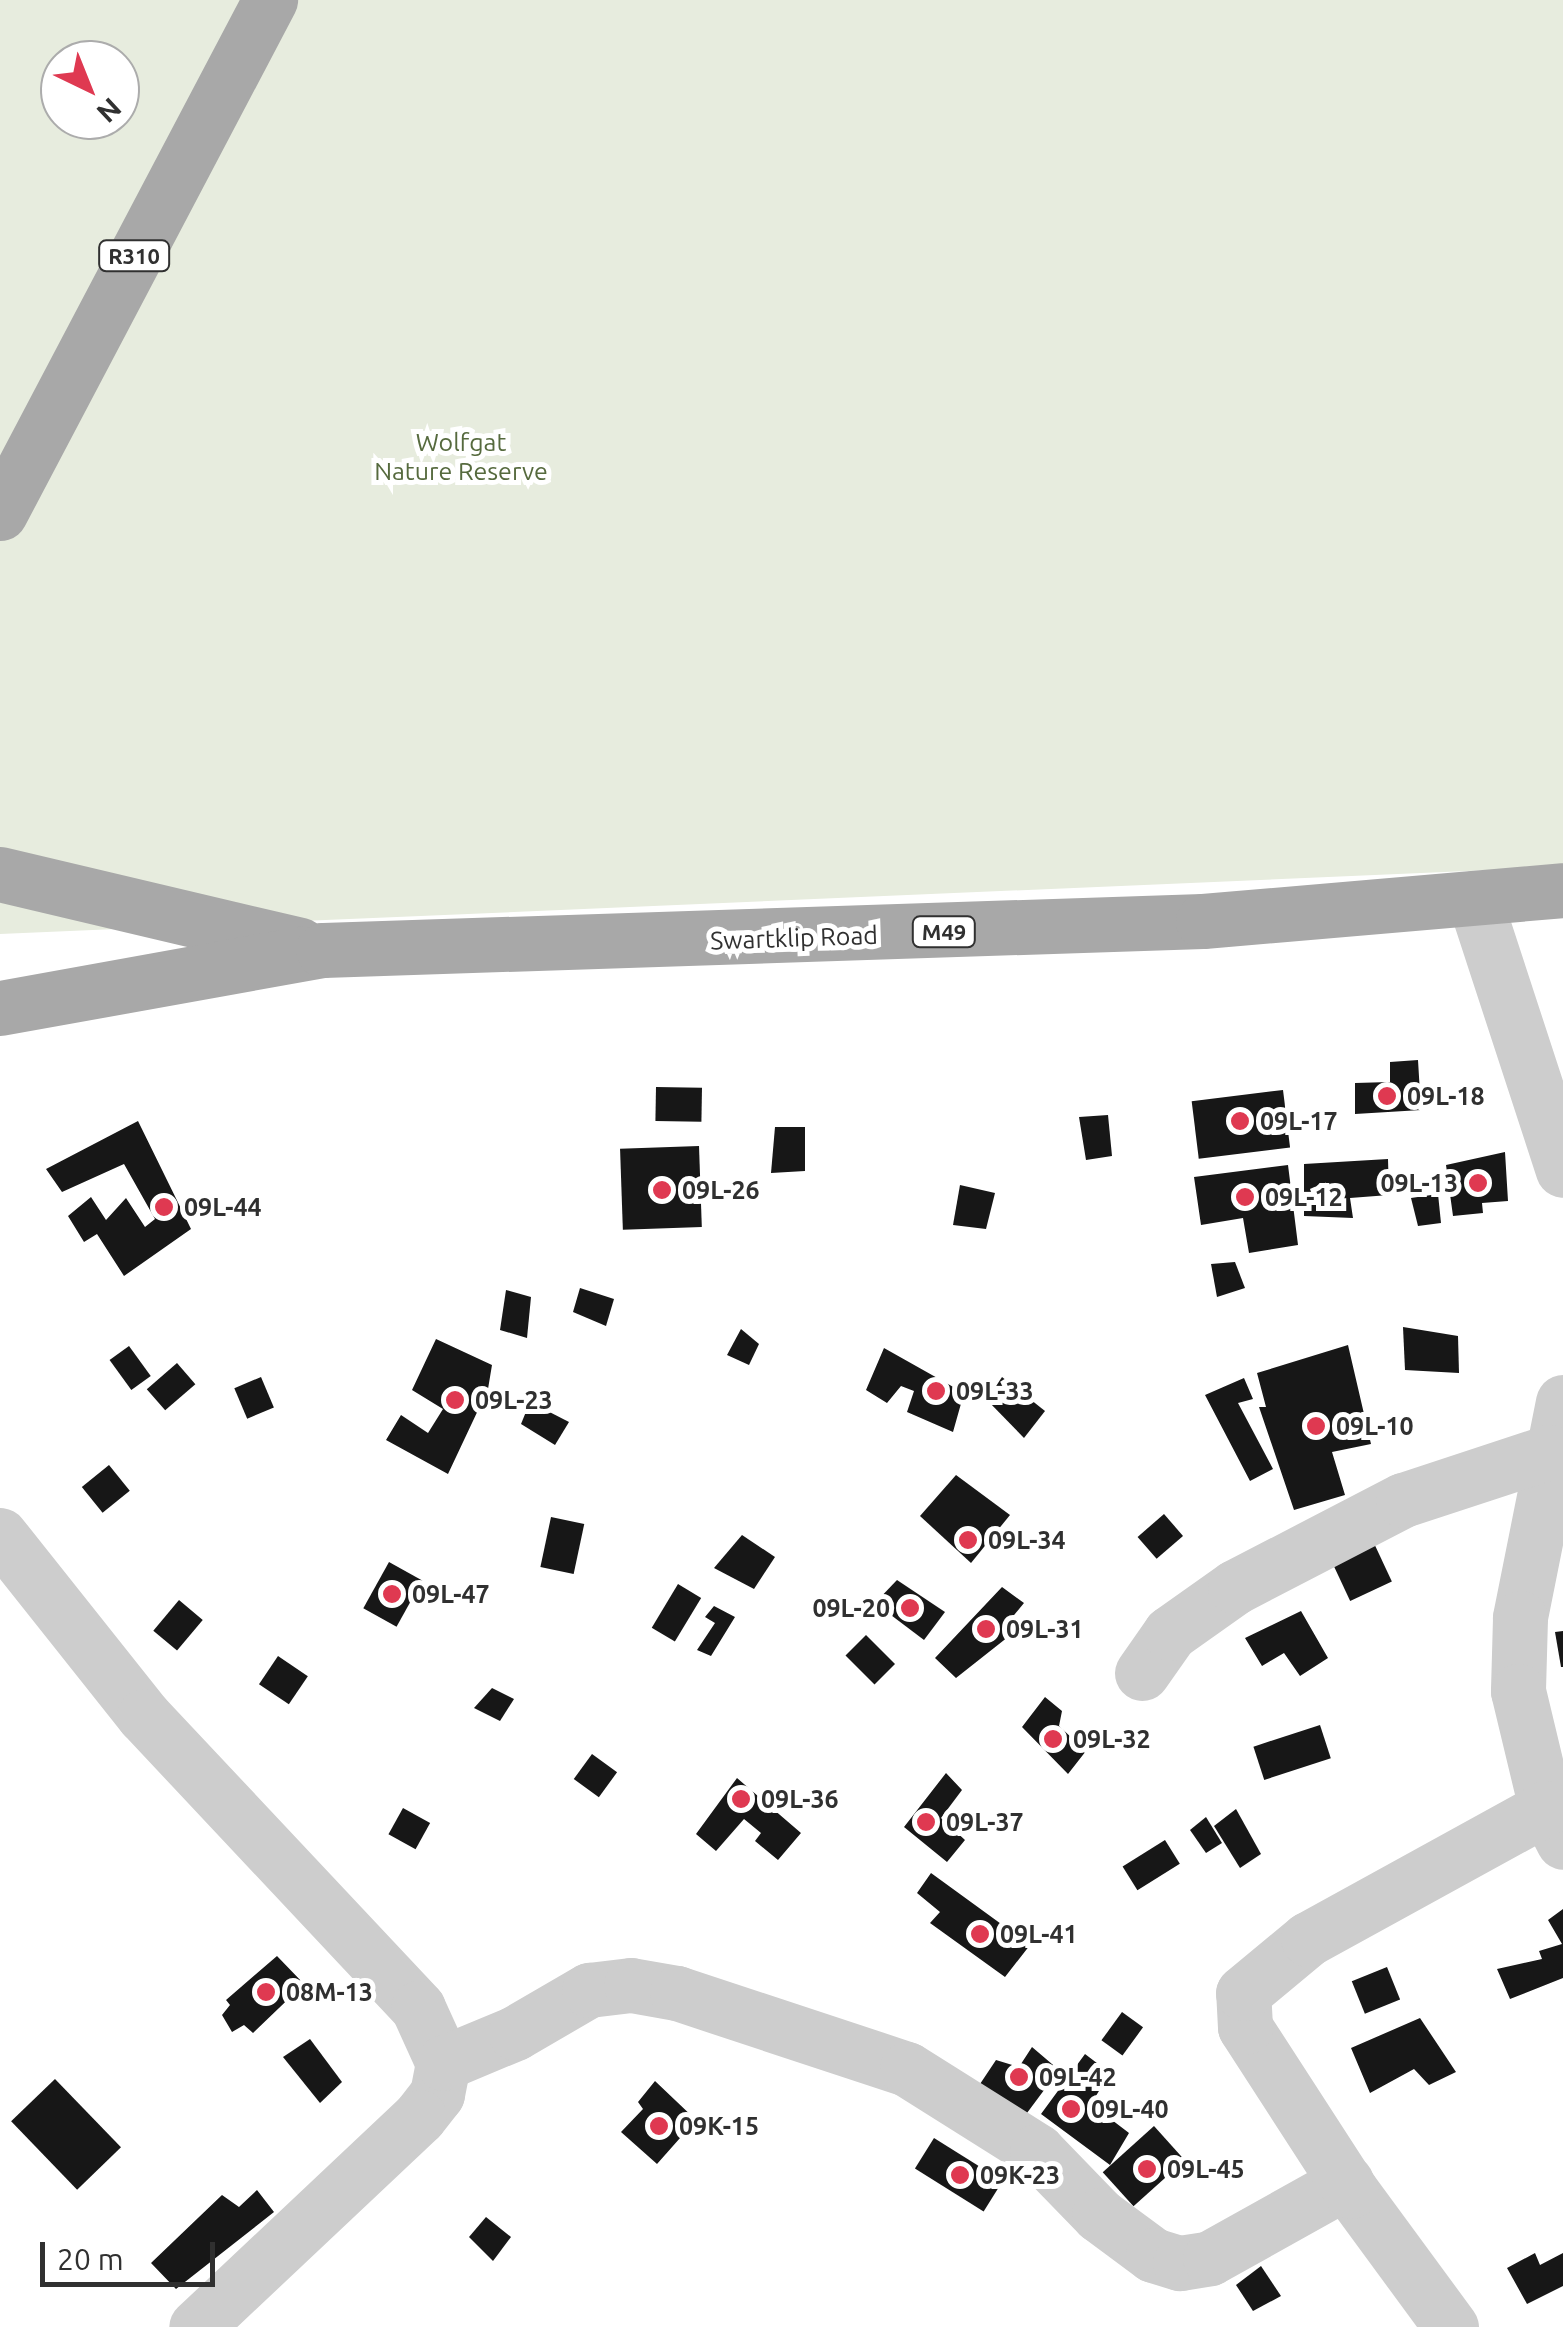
<!DOCTYPE html>
<html>
<head>
<meta charset="utf-8">
<style>
  body { margin:0 }
  #map { position:relative; width:1563px; height:2327px; overflow:hidden; background:#fff; font-family:Ubuntu,sans-serif }
  div>[style] { position:absolute }
  .green>* { inset:0; background:#e7ecde }
  .building>* { inset:0; background:#171717; transform-origin:0 0 }
  .minor>* { height:55px; margin:-27.5px; padding:0 27.5px; transform-origin:27.5px; border-radius:27.5px; background:#cdcdcd }
  .primary>* { height:55px; margin:-27.5px; padding:0 27.5px; transform-origin:27.5px; border-radius:27.5px; background:#a8a8a8 }
  .dots>* { width:28px; height:28px; translate:-50% -50%; box-sizing:border-box; border:5px solid #fff; border-radius:50% }
  span { translate:-50% -50%; white-space:nowrap; text-align:center; line-height:1.15; -webkit-text-stroke:10px #fff; paint-order:stroke }
  .shield-label span { padding:2px 8px; background:#fff; border:2px solid; border-radius:8px; -webkit-text-stroke-width:0 }
  .shield-label { font-size:22px; color:#303030; font-weight:700 }
  .park-label { font-size:25px; color:#566a3e }
  .street-label { font-size:25px; color:#303030 }
  .poi-label { font-size:25px; color:#303030; font-weight:700 }
  .left { translate:0 -50%; text-align:left }
  .right { translate:-100% -50%; text-align:right }
  .north { position:absolute; left:40px; top:40px; width:100px; height:100px; box-sizing:border-box; background:#fff; border:2px solid #acacac; border-radius:50%; rotate:137deg; font-size:28px; font-weight:700; line-height:40px; text-align:center; color:#303030 }
  .north::after { content:''; display:block; margin:auto; width:35px; height:45px; background:#df3951; clip-path:polygon(50% 0,100% 100%,50% 72%,0 100%) }
  .scale { position:absolute; left:40px; top:2242px; width:175px; height:45px; box-sizing:border-box; border:5px solid #303030; border-top:0; padding-left:12px; font-size:30px; line-height:35px; white-space:nowrap; color:#303030; -webkit-text-stroke:8px #fff; paint-order:stroke }
</style>
</head>
<body>
<div id="map">
  <div class="green">
    <div style="clip-path:polygon(evenodd,0 0,1563px 0,1563px 867px,0 934px,0 0,60px 60px,120px 60px,120px 120px,60px 120px,60px 60px)"></div>
  </div>
  <div class="building">
    <div style="clip-path:polygon(1418px 1060px,1421px 1110px,1355px 1114px,1355px 1083px,1390px 1082px,1390px 1062px)"></div>
    <div style="left:656px;top:1087px;width:46px;height:34px;rotate:1deg"></div>
    <div style="left:1283px;top:1090px;width:58px;height:92px;rotate:83deg"></div>
    <div style="clip-path:polygon(1108px 1115px,1112px 1156px,1086px 1160px,1079px 1117px)"></div>
    <div style="clip-path:polygon(138px 1121px,191px 1229px,124px 1276px,97px 1234px,84px 1242px,68px 1216px,91px 1197px,106px 1220px,126px 1198px,145px 1227px,155px 1219px,124px 1164px,62px 1192px,46px 1169px)"></div>
    <div style="clip-path:polygon(775px 1127px,805px 1127px,805px 1171px,771px 1173px)"></div>
    <div style="left:699px;top:1146px;width:81px;height:79px;rotate:88deg"></div>
    <div style="clip-path:polygon(1505px 1152px,1508px 1201px,1482px 1203px,1483px 1213px,1453px 1216px,1446px 1165px)"></div>
    <div style="clip-path:polygon(1388px 1159px,1389px 1195px,1350px 1198px,1353px 1218px,1304px 1216px,1304px 1164px)"></div>
    <div style="clip-path:polygon(1288px 1165px,1298px 1245px,1249px 1253px,1243px 1218px,1201px 1225px,1194px 1177px)"></div>
    <div style="clip-path:polygon(960px 1185px,995px 1193px,986px 1229px,953px 1225px)"></div>
    <div style="clip-path:polygon(1438px 1194px,1441px 1223px,1418px 1226px,1411px 1198px)"></div>
    <div style="clip-path:polygon(1235px 1262px,1245px 1288px,1217px 1297px,1211px 1264px)"></div>
    <div style="clip-path:polygon(580px 1288px,614px 1299px,606px 1326px,573px 1312px)"></div>
    <div style="clip-path:polygon(506px 1290px,531px 1297px,527px 1338px,500px 1330px)"></div>
    <div style="clip-path:polygon(1403px 1327px,1458px 1336px,1459px 1373px,1405px 1370px)"></div>
    <div style="clip-path:polygon(741px 1329px,759px 1344px,749px 1365px,727px 1355px)"></div>
    <div style="clip-path:polygon(436px 1339px,492px 1365px,488px 1389px,448px 1474px,386px 1440px,401px 1415px,428px 1433px,443px 1409px,412px 1390px)"></div>
    <div style="clip-path:polygon(1348px 1345px,1371px 1444px,1332px 1452px,1345px 1495px,1294px 1510px,1259px 1407px,1266px 1407px,1257px 1373px)"></div>
    <div style="left:129px;top:1346px;width:37px;height:24px;rotate:54deg"></div>
    <div style="clip-path:polygon(884px 1348px,964px 1393px,953px 1432px,907px 1412px,914px 1391px,901px 1386px,887px 1403px,866px 1390px)"></div>
    <div style="left:177px;top:1363px;width:28px;height:40px;rotate:49deg"></div>
    <div style="left:261px;top:1377px;width:33px;height:29px;rotate:67deg"></div>
    <div style="clip-path:polygon(1002px 1377px,1045px 1411px,1024px 1438px,987px 1400px)"></div>
    <div style="clip-path:polygon(1244px 1378px,1253px 1399px,1238px 1403px,1273px 1469px,1250px 1481px,1205px 1395px)"></div>
    <div style="clip-path:polygon(530px 1402px,569px 1422px,555px 1445px,521px 1424px)"></div>
    <div style="left:109px;top:1465px;width:33px;height:35px;rotate:51deg"></div>
    <div style="clip-path:polygon(956px 1475px,1010px 1515px,971px 1563px,920px 1516px)"></div>
    <div style="left:1164px;top:1514px;width:29px;height:35px;rotate:49deg"></div>
    <div style="left:551px;top:1517px;width:34px;height:51px;rotate:12deg"></div>
    <div style="clip-path:polygon(742px 1535px,775px 1557px,754px 1589px,714px 1568px)"></div>
    <div style="left:1372px;top:1539px;width:47px;height:46px;rotate:65deg"></div>
    <div style="left:389px;top:1562px;width:38px;height:53px;rotate:29deg"></div>
    <div style="clip-path:polygon(897px 1580px,945px 1612px,924px 1640px,875px 1603px)"></div>
    <div style="left:678px;top:1584px;width:27px;height:51px;rotate:31deg"></div>
    <div style="clip-path:polygon(1002px 1587px,1024px 1603px,1005px 1626px,1013px 1633px,956px 1678px,935px 1658px)"></div>
    <div style="left:179px;top:1600px;width:31px;height:40px;rotate:40deg"></div>
    <div style="clip-path:polygon(714px 1606px,735px 1617px,711px 1656px,697px 1650px,715px 1623px,705px 1617px)"></div>
    <div style="clip-path:polygon(1301px 1611px,1328px 1658px,1300px 1676px,1284px 1653px,1262px 1666px,1245px 1638px)"></div>
    <div style="clip-path:polygon(1563px 1631px,1563px 1667px,1561px 1667px,1555px 1632px)"></div>
    <div style="left:866px;top:1635px;width:41px;height:29px;rotate:45deg"></div>
    <div style="left:278px;top:1656px;width:36px;height:34px;rotate:34deg"></div>
    <div style="clip-path:polygon(492px 1688px,514px 1699px,500px 1721px,474px 1708px)"></div>
    <div style="clip-path:polygon(1045px 1697px,1062px 1711px,1059px 1726px,1086px 1751px,1068px 1774px,1022px 1727px)"></div>
    <div style="left:1320px;top:1725px;width:35px;height:70px;rotate:72deg"></div>
    <div style="left:592px;top:1754px;width:31px;height:31px;rotate:36deg"></div>
    <div style="clip-path:polygon(946px 1773px,962px 1790px,941px 1818px,965px 1840px,947px 1862px,904px 1827px)"></div>
    <div style="clip-path:polygon(737px 1778px,801px 1833px,778px 1860px,755px 1841px,761px 1833px,744px 1819px,716px 1851px,696px 1834px)"></div>
    <div style="left:403px;top:1808px;width:31px;height:30px;rotate:29deg"></div>
    <div style="clip-path:polygon(1236px 1809px,1261px 1854px,1240px 1868px,1214px 1826px)"></div>
    <div style="clip-path:polygon(1206px 1817px,1222px 1843px,1206px 1853px,1190px 1830px)"></div>
    <div style="left:1165px;top:1840px;width:28px;height:50px;rotate:58deg"></div>
    <div style="clip-path:polygon(931px 1873px,1030px 1945px,1005px 1977px,930px 1923px,940px 1912px,917px 1893px)"></div>
    <div style="clip-path:polygon(1563px 1909px,1563px 1978px,1510px 1999px,1497px 1969px,1542px 1959px,1539px 1951px,1562px 1944px,1548px 1920px)"></div>
    <div style="clip-path:polygon(277px 1956px,304px 1984px,253px 2033px,244px 2025px,232px 2032px,222px 2015px,230px 2005px,226px 2000px)"></div>
    <div style="left:1387px;top:1967px;width:35px;height:38px;rotate:68deg"></div>
    <div style="left:1122px;top:2012px;width:26px;height:35px;rotate:36deg"></div>
    <div style="clip-path:polygon(1420px 2018px,1456px 2072px,1429px 2085px,1414px 2069px,1370px 2093px,1351px 2048px)"></div>
    <div style="clip-path:polygon(310px 2039px,342px 2082px,320px 2103px,283px 2057px)"></div>
    <div style="clip-path:polygon(1032px 2047px,1059px 2070px,1027px 2113px,980px 2084px,996px 2060px,1019px 2067px)"></div>
    <div style="clip-path:polygon(1085px 2054px,1110px 2073px,1091px 2104px,1129px 2133px,1110px 2165px,1041px 2114px)"></div>
    <div style="left:55px;top:2079px;width:95px;height:61px;rotate:46deg"></div>
    <div style="clip-path:polygon(655px 2081px,696px 2120px,657px 2164px,621px 2132px,643px 2109px,638px 2102px)"></div>
    <div style="left:1154px;top:2126px;width:46px;height:69px;rotate:48deg"></div>
    <div style="left:934px;top:2138px;width:81px;height:36px;rotate:32deg"></div>
    <div style="clip-path:polygon(257px 2190px,274px 2212px,176px 2289px,151px 2263px,222px 2195px,239px 2207px)"></div>
    <div style="clip-path:polygon(486px 2217px,511px 2237px,493px 2261px,469px 2237px)"></div>
    <div style="clip-path:polygon(1535px 2253px,1540px 2265px,1563px 2253px,1563px 2286px,1527px 2304px,1507px 2268px)"></div>
    <div style="clip-path:polygon(1261px 2266px,1281px 2296px,1253px 2311px,1236px 2285px)"></div>
  </div>
  <div class="minor">
    <div style="left:1474px;top:898px;width:286px;rotate:71.9deg"></div>
    <div style="left:1563px;top:1402px;width:220px;rotate:101.3deg"></div>
    <div style="left:1520px;top:1618px;width:73px;rotate:91.6deg"></div>
    <div style="left:1518px;top:1691px;width:120px;rotate:76.5deg"></div>
    <div style="left:1546px;top:1808px;width:38px;rotate:63deg"></div>
    <div style="left:0;top:1535px;width:231px;rotate:51.5deg"></div>
    <div style="left:144px;top:1716px;width:400px;rotate:46.8deg"></div>
    <div style="left:418px;top:2008px;width:60px;rotate:65.6deg"></div>
    <div style="left:443px;top:2063px;width:32px;rotate:101deg"></div>
    <div style="left:437px;top:2094px;width:29px;rotate:128deg"></div>
    <div style="left:419px;top:2117px;width:306px;rotate:136.7deg"></div>
    <div style="left:1142px;top:1673px;width:49px;rotate:-55deg"></div>
    <div style="left:1170px;top:1633px;width:80px;rotate:-35.3deg"></div>
    <div style="left:1235px;top:1587px;width:189px;rotate:-27.4deg"></div>
    <div style="left:1403px;top:1500px;width:154px;rotate:-18.2deg"></div>
    <div style="left:443px;top:2063px;width:78px;rotate:-22.6deg"></div>
    <div style="left:515px;top:2033px;width:86px;rotate:-30.2deg"></div>
    <div style="left:589px;top:1990px;width:42px;rotate:-6.8deg"></div>
    <div style="left:631px;top:1985px;width:47px;rotate:9.9deg"></div>
    <div style="left:677px;top:1993px;width:242px;rotate:18.3deg"></div>
    <div style="left:907px;top:2069px;width:154px;rotate:32.2deg"></div>
    <div style="left:1037px;top:2151px;width:89px;rotate:45.9deg"></div>
    <div style="left:1099px;top:2215px;width:67px;rotate:36.5deg"></div>
    <div style="left:1153px;top:2255px;width:28px;rotate:17deg"></div>
    <div style="left:1180px;top:2263px;width:30px;rotate:-9deg"></div>
    <div style="left:1210px;top:2258px;width:156px;rotate:-29.2deg"></div>
    <div style="left:1451px;top:2327px;width:169px;rotate:-126.3deg"></div>
    <div style="left:1351px;top:2191px;width:195px;rotate:-122.9deg"></div>
    <div style="left:1245px;top:2027px;width:34px;rotate:-93deg"></div>
    <div style="left:1243px;top:1993px;width:85px;rotate:-39.7deg"></div>
    <div style="left:1308px;top:1939px;width:272px;rotate:-28.8deg"></div>
  </div>
  <div class="primary">
    <div style="left:0;top:513px;width:580px;rotate:-62.24deg"></div>
    <div style="left:0;top:874px;width:308px;rotate:13.3deg"></div>
    <div style="left:0;top:1008px;width:328px;rotate:-10.2deg"></div>
    <div style="left:323px;top:950px;width:880px;rotate:-1.89deg"></div>
    <div style="left:1203px;top:921px;width:361px;rotate:-4.9deg"></div>
  </div>
  <div class="dots">
    <div style="left:1387px;top:1096px;background:#df3951"></div>
    <div style="left:1240px;top:1121px;background:#df3951"></div>
    <div style="left:1478px;top:1183px;background:#df3951"></div>
    <div style="left:662px;top:1190px;background:#df3951"></div>
    <div style="left:1245px;top:1197px;background:#df3951"></div>
    <div style="left:164px;top:1207px;background:#df3951"></div>
    <div style="left:936px;top:1391px;background:#df3951"></div>
    <div style="left:455px;top:1400px;background:#df3951"></div>
    <div style="left:1316px;top:1426px;background:#df3951"></div>
    <div style="left:968px;top:1540px;background:#df3951"></div>
    <div style="left:392px;top:1594px;background:#df3951"></div>
    <div style="left:910px;top:1608px;background:#df3951"></div>
    <div style="left:986px;top:1629px;background:#df3951"></div>
    <div style="left:1053px;top:1739px;background:#df3951"></div>
    <div style="left:741px;top:1799px;background:#df3951"></div>
    <div style="left:926px;top:1822px;background:#df3951"></div>
    <div style="left:980px;top:1934px;background:#df3951"></div>
    <div style="left:266px;top:1992px;background:#df3951"></div>
    <div style="left:1019px;top:2077px;background:#df3951"></div>
    <div style="left:1071px;top:2109px;background:#df3951"></div>
    <div style="left:659px;top:2126px;background:#df3951"></div>
    <div style="left:1147px;top:2169px;background:#df3951"></div>
    <div style="left:960px;top:2175px;background:#df3951"></div>
  </div>
  <div class="shield-label">
    <span style="left:134px;top:256px">R310</span>
    <span style="left:944px;top:932px">M49</span>
  </div>
  <div class="park-label">
    <span style="left:461px;top:457px">Wolfgat<br>Nature Reserve</span>
  </div>
  <div class="street-label">
    <span style="left:794px;top:938px;rotate:-2deg">Swartklip Road</span>
  </div>
  <div class="poi-label">
    <span class="left" style="left:1407px;top:1096px">09L-18</span>
    <span class="left" style="left:1260px;top:1121px">09L-17</span>
    <span class="right" style="left:1458px;top:1183px">09L-13</span>
    <span class="left" style="left:682px;top:1190px">09L-26</span>
    <span class="left" style="left:1265px;top:1197px">09L-12</span>
    <span class="left" style="left:184px;top:1207px">09L-44</span>
    <span class="left" style="left:956px;top:1391px">09L-33</span>
    <span class="left" style="left:475px;top:1400px">09L-23</span>
    <span class="left" style="left:1336px;top:1426px">09L-10</span>
    <span class="left" style="left:988px;top:1540px">09L-34</span>
    <span class="left" style="left:412px;top:1594px">09L-47</span>
    <span class="right" style="left:890px;top:1608px">09L-20</span>
    <span class="left" style="left:1006px;top:1629px">09L-31</span>
    <span class="left" style="left:1073px;top:1739px">09L-32</span>
    <span class="left" style="left:761px;top:1799px">09L-36</span>
    <span class="left" style="left:946px;top:1822px">09L-37</span>
    <span class="left" style="left:1000px;top:1934px">09L-41</span>
    <span class="left" style="left:286px;top:1992px">08M-13</span>
    <span class="left" style="left:1039px;top:2077px">09L-42</span>
    <span class="left" style="left:1091px;top:2109px">09L-40</span>
    <span class="left" style="left:679px;top:2126px">09K-15</span>
    <span class="left" style="left:1167px;top:2169px">09L-45</span>
    <span class="left" style="left:980px;top:2175px">09K-23</span>
  </div>
  <div class="north">N</div>
  <div class="scale">20 m</div>
</div>
</body>
</html>
